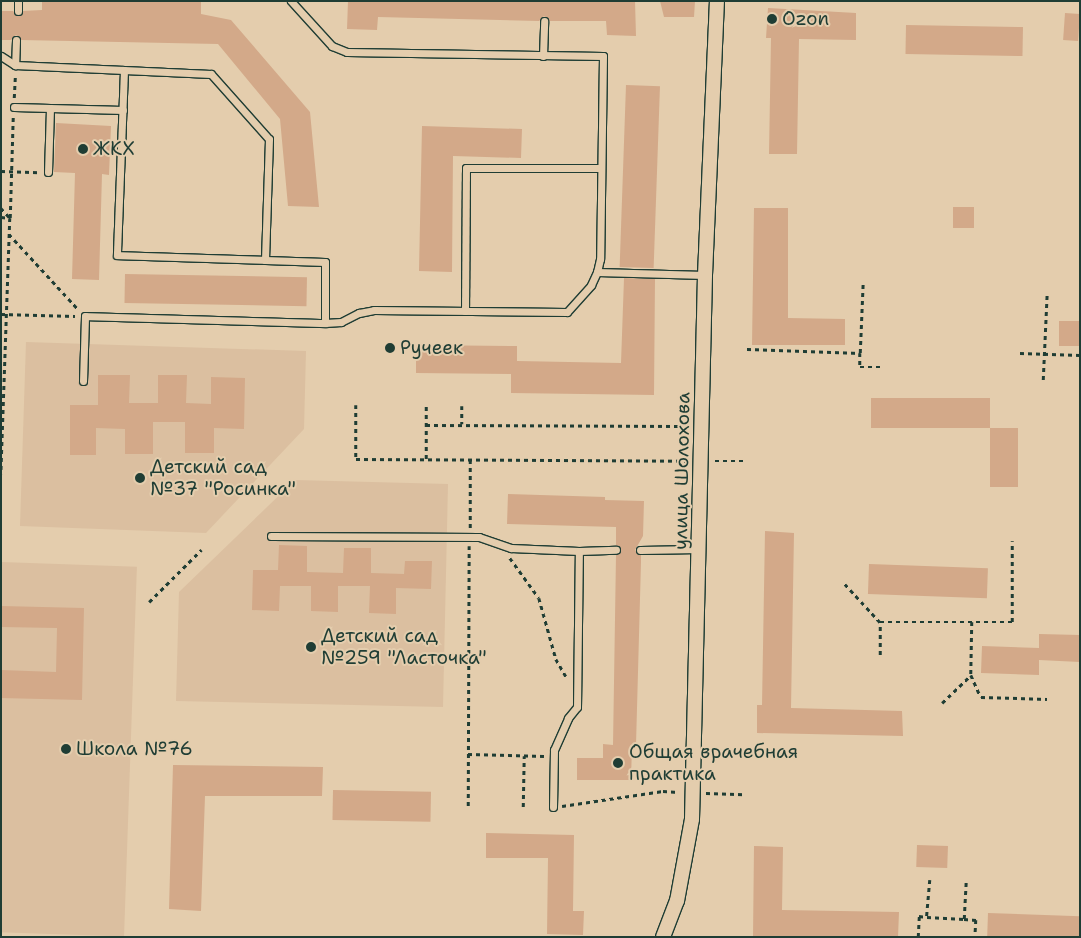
<!DOCTYPE html>
<html>
<head>
<meta charset="utf-8">
<style>
  body { margin:0 }
  #map { position:relative; width:1081px; height:938px; overflow:hidden; background:#e4cdad; font-family:"Shantell Sans",sans-serif }
  div>[style] { position:absolute }
  .built>* { inset:0; background:#dbbfa0; transform-origin:0 0 }
  .building>* { inset:0; background:#d3a989; transform-origin:0 0 }
  .path>* { height:2.5px; margin-top:-1.25px; transform-origin:0; background:repeating-linear-gradient(90deg,#1f3d34 0 4px,transparent 0 8px) }
  .roads { filter:drop-shadow(1px 0 #1f3d34) drop-shadow(-1px 0 #1f3d34) drop-shadow(0 1px #1f3d34) drop-shadow(0 -1px #1f3d34) }
  .lane>* { height:7px; margin:-3.5px; padding:0 3.5px; transform-origin:3.5px; border-radius:3.5px; background:#e4cdad }
  .street>* { height:14px; margin:-7px; padding:0 7px; transform-origin:7px; border-radius:7px; background:#e4cdad }
  .dots>* { width:14px; height:14px; translate:-50% -50%; box-sizing:border-box; border:2px solid #e4cdad; border-radius:50% }
  span { translate:-50% -50%; white-space:nowrap; text-align:center; line-height:1.15; -webkit-text-stroke:4px #e4cdad; paint-order:stroke }
  .poi-label { font-size:19px; color:#1f3d34 }
  .left { translate:0 -50%; text-align:left }
  .street-label { font-size:19px; color:#1f3d34 }
  .frame { position:absolute; inset:0; border:2px solid #1f3d34; pointer-events:none }
</style>
</head>
<body>
<div id="map">
  <div class="built">
    <div style="clip-path:polygon(26px 342px,306px 351px,304px 429px,206px 533px,20px 526px)"></div>
    <div style="clip-path:polygon(295px 480px,448px 484px,443px 707px,176px 701px,179px 592px)"></div>
    <div style="left:1px;top:562px;width:136px;height:370px;rotate:2deg"></div>
  </div>
  <div class="building">
    <div style="clip-path:polygon(42px 1px,201px 1px,201px 14px,231px 20px,310px 112px,319px 207px,288px 206px,280px 119px,218px 44px,21px 40px,16px 35px,11px 40px,1px 40px,1px 11px,13px 11px,18px 16px,23px 11px,42px 10px)"></div>
    <div style="clip-path:polygon(348px 1px,635px 1px,636px 36px,607px 35px,606px 21px,549px 21px,544px 16px,539px 21px,378px 17px,377px 30px,347px 29px)"></div>
    <div style="clip-path:polygon(660px 1px,695px 1px,694px 17px,664px 17px)"></div>
    <div style="clip-path:polygon(768px 8px,856px 13px,856px 40px,799px 39px,797px 154px,769px 154px,771px 38px,766px 38px)"></div>
    <div style="left:1065px;top:13px;width:15px;height:27px;rotate:4deg"></div>
    <div style="left:906px;top:25px;width:117px;height:29px;rotate:1deg"></div>
    <div style="left:626px;top:85px;width:34px;height:182px;rotate:2deg"></div>
    <div style="clip-path:polygon(56px 123px,111px 126px,109px 175px,102px 174px,99px 280px,72px 279px,75px 173px,54px 172px)"></div>
    <div style="clip-path:polygon(422px 126px,522px 129px,521px 158px,453px 156px,452px 272px,419px 271px)"></div>
    <div style="left:953px;top:207px;width:21px;height:21px"></div>
    <div style="clip-path:polygon(754px 208px,788px 208px,788px 318px,845px 319px,845px 345px,752px 345px)"></div>
    <div style="left:125px;top:274px;width:182px;height:29px;rotate:1deg"></div>
    <div style="clip-path:polygon(624px 278px,655px 279px,654px 395px,511px 393px,511px 374px,416px 373px,416px 345px,517px 346px,517px 361px,621px 363px)"></div>
    <div style="left:1059px;top:321px;width:21px;height:25px"></div>
    <div style="clip-path:polygon(98px 375px,130px 375px,129px 403px,158px 403px,158px 375px,187px 375px,186px 403px,211px 404px,211px 377px,245px 378px,244px 429px,214px 428px,214px 453px,185px 453px,185px 422px,153px 422px,153px 454px,125px 454px,125px 429px,96px 428px,96px 455px,70px 455px,70px 405px,98px 405px)"></div>
    <div style="left:871px;top:398px;width:119px;height:30px"></div>
    <div style="left:990px;top:428px;width:28px;height:59px"></div>
    <div style="clip-path:polygon(508px 494px,605px 497px,605px 500px,644px 501px,643px 536px,635px 550px,641px 555px,641px 562px,636px 745px,632px 745px,631px 780px,577px 780px,577px 758px,603px 758px,603px 744px,613px 745px,616px 555px,621px 550px,616px 545px,616px 527px,507px 524px)"></div>
    <div style="clip-path:polygon(765px 531px,794px 533px,791px 708px,902px 711px,903px 736px,757px 733px,757px 705px,762px 705px)"></div>
    <div style="clip-path:polygon(279px 545px,307px 546px,307px 572px,343px 573px,344px 548px,371px 548px,371px 573px,404px 574px,405px 561px,432px 561px,431px 589px,396px 588px,396px 614px,369px 613px,370px 586px,338px 586px,338px 612px,311px 611px,311px 586px,280px 586px,279px 611px,252px 610px,253px 570px,278px 570px)"></div>
    <div style="left:869px;top:564px;width:119px;height:30px;rotate:2deg"></div>
    <div style="clip-path:polygon(1px 606px,84px 608px,82px 700px,1px 698px,1px 670px,56px 672px,57px 628px,1px 627px)"></div>
    <div style="clip-path:polygon(1039px 634px,1080px 635px,1080px 662px,1039px 660px,1039px 675px,981px 673px,982px 646px,1039px 648px)"></div>
    <div style="clip-path:polygon(173px 765px,323px 767px,322px 796px,205px 796px,201px 911px,169px 909px)"></div>
    <div style="left:333px;top:790px;width:98px;height:30px;rotate:1deg"></div>
    <div style="clip-path:polygon(486px 833px,574px 835px,573px 911px,584px 911px,583px 935px,547px 934px,548px 858px,486px 858px)"></div>
    <div style="left:917px;top:845px;width:31px;height:22px;rotate:2deg"></div>
    <div style="clip-path:polygon(754px 846px,783px 847px,782px 910px,899px 912px,898px 937px,753px 937px)"></div>
    <div style="left:988px;top:913px;width:92px;height:24px;rotate:2deg"></div>
  </div>
  <div class="path">
    <div style="left:14px;top:98px;width:22px;rotate:-87deg"></div>
    <div style="left:1px;top:171px;width:38px;rotate:2deg"></div>
    <div style="left:1px;top:208px;width:13px;rotate:48deg"></div>
    <div style="left:10px;top:218px;width:256px;rotate:92deg"></div>
    <div style="left:1px;top:217px;width:9px;rotate:6deg"></div>
    <div style="left:10px;top:218px;width:102px;rotate:-88.3deg"></div>
    <div style="left:9px;top:234px;width:102px;rotate:47.4deg"></div>
    <div style="left:1px;top:314px;width:74px;rotate:1.5deg"></div>
    <div style="left:747px;top:349px;width:113px;rotate:2deg"></div>
    <div style="left:860px;top:353px;width:14px;rotate:90deg"></div>
    <div style="left:860px;top:367px;width:22px"></div>
    <div style="left:860px;top:353px;width:72px;rotate:-87.6deg"></div>
    <div style="left:1020px;top:353px;width:60px;rotate:1.9deg"></div>
    <div style="left:1043px;top:380px;width:88px;rotate:-87.4deg"></div>
    <div style="left:356px;top:405px;width:54px;rotate:90deg"></div>
    <div style="left:356px;top:459px;width:331px;rotate:0.3deg"></div>
    <div style="left:462px;top:406px;width:18px;rotate:90deg"></div>
    <div style="left:426px;top:425px;width:252px;rotate:0.2deg"></div>
    <div style="left:426px;top:459px;width:54px;rotate:-90deg"></div>
    <div style="left:715px;top:461px;width:28px"></div>
    <div style="left:470px;top:528px;width:69px;rotate:-90deg"></div>
    <div style="left:510px;top:558px;width:49px;rotate:54.1deg"></div>
    <div style="left:539px;top:598px;width:63px;rotate:74.4deg"></div>
    <div style="left:556px;top:659px;width:20px;rotate:60deg"></div>
    <div style="left:845px;top:584px;width:52px;rotate:47.4deg"></div>
    <div style="left:149px;top:602px;width:74px;rotate:-45deg"></div>
    <div style="left:972px;top:622px;width:53px;rotate:91.1deg"></div>
    <div style="left:971px;top:675px;width:24px;rotate:66deg"></div>
    <div style="left:981px;top:697px;width:66px;rotate:1.7deg"></div>
    <div style="left:880px;top:655px;width:33px;rotate:-90deg"></div>
    <div style="left:880px;top:622px;width:132px"></div>
    <div style="left:1012px;top:622px;width:81px;rotate:-90deg"></div>
    <div style="left:942px;top:703px;width:40px;rotate:-44deg"></div>
    <div style="left:468px;top:754px;width:76px;rotate:1.5deg"></div>
    <div style="left:706px;top:793px;width:38px;rotate:2deg"></div>
    <div style="left:468px;top:806px;width:260px;rotate:-89.8deg"></div>
    <div style="left:562px;top:806px;width:102px;rotate:-8.4deg"></div>
    <div style="left:663px;top:791px;width:15px;rotate:4deg"></div>
    <div style="left:523px;top:807px;width:51px;rotate:-88.9deg"></div>
    <div style="left:930px;top:880px;width:37px;rotate:95deg"></div>
    <div style="left:927px;top:917px;width:37px;rotate:3deg"></div>
    <div style="left:964px;top:919px;width:38px;rotate:-87deg"></div>
    <div style="left:964px;top:919px;width:12px;rotate:5deg"></div>
    <div style="left:976px;top:920px;width:17px;rotate:93deg"></div>
    <div style="left:918px;top:937px;width:21px;rotate:-87deg"></div>
    <div style="left:919px;top:916px;width:8px;rotate:7deg"></div>
  </div>
  <div class="roads">
    <div class="lane">
      <div style="left:291px;top:1px;width:61px;rotate:47.7deg"></div>
      <div style="left:332px;top:46px;width:16px;rotate:22deg"></div>
      <div style="left:347px;top:52px;width:256px;rotate:0.9deg"></div>
      <div style="left:603px;top:56px;width:203px;rotate:90.8deg"></div>
      <div style="left:600px;top:259px;width:13px;rotate:103deg"></div>
      <div style="left:18px;top:11px;width:10px;rotate:-90deg"></div>
      <div style="left:16px;top:40px;width:25px;rotate:92deg"></div>
      <div style="left:15px;top:65px;width:196px;rotate:2.6deg"></div>
      <div style="left:211px;top:74px;width:87px;rotate:48.3deg"></div>
      <div style="left:269px;top:139px;width:121px;rotate:91.9deg"></div>
      <div style="left:265px;top:260px;width:60px;rotate:1.9deg"></div>
      <div style="left:325px;top:262px;width:61px;rotate:90deg"></div>
      <div style="left:325px;top:323px;width:16px;rotate:-4deg"></div>
      <div style="left:341px;top:322px;width:20px;rotate:-27deg"></div>
      <div style="left:359px;top:313px;width:15px;rotate:-11deg"></div>
      <div style="left:374px;top:310px;width:193px;rotate:0.6deg"></div>
      <div style="left:567px;top:312px;width:36px;rotate:-48deg"></div>
      <div style="left:591px;top:285px;width:14px;rotate:-65deg"></div>
      <div style="left:597px;top:272px;width:108px;rotate:1.6deg"></div>
      <div style="left:1px;top:56px;width:17px;rotate:33deg"></div>
      <div style="left:543px;top:56px;width:35px;rotate:-88deg"></div>
      <div style="left:124px;top:70px;width:185px;rotate:92.2deg"></div>
      <div style="left:117px;top:255px;width:148px;rotate:1.9deg"></div>
      <div style="left:14px;top:107px;width:109px;rotate:1.6deg"></div>
      <div style="left:48px;top:172px;width:64px;rotate:-88.2deg"></div>
      <div style="left:465px;top:311px;width:143px;rotate:-89.6deg"></div>
      <div style="left:466px;top:168px;width:135px"></div>
      <div style="left:83px;top:381px;width:65px;rotate:-88.2deg"></div>
      <div style="left:85px;top:316px;width:240px;rotate:1.7deg"></div>
      <div style="left:271px;top:536px;width:208px;rotate:0.3deg"></div>
      <div style="left:479px;top:537px;width:34px;rotate:19deg"></div>
      <div style="left:511px;top:548px;width:68px;rotate:2.5deg"></div>
      <div style="left:640px;top:550px;width:59px;rotate:-1deg"></div>
      <div style="left:553px;top:807px;width:57px;rotate:-89deg"></div>
      <div style="left:554px;top:750px;width:35px;rotate:-66deg"></div>
      <div style="left:568px;top:718px;width:14px;rotate:-51deg"></div>
      <div style="left:577px;top:707px;width:156px;rotate:-89.3deg"></div>
      <div style="left:579px;top:551px;width:37px;rotate:-2deg"></div>
    </div>
    <div class="street">
      <div style="left:663px;top:937px;width:39px;rotate:-69deg"></div>
      <div style="left:677px;top:901px;width:83px;rotate:-79.6deg"></div>
      <div style="left:692px;top:819px;width:544px;rotate:-88.63deg"></div>
      <div style="left:705px;top:275px;width:274px;rotate:-87.5deg"></div>
    </div>
  </div>
  <div class="dots">
    <div style="left:772px;top:19px;background:#1f3d34"></div>
    <div style="left:83px;top:149px;background:#1f3d34"></div>
    <div style="left:390px;top:348px;background:#1f3d34"></div>
    <div style="left:140px;top:478px;background:#1f3d34"></div>
    <div style="left:311px;top:647px;background:#1f3d34"></div>
    <div style="left:66px;top:749px;background:#1f3d34"></div>
    <div style="left:618px;top:763px;background:#1f3d34"></div>
  </div>
  <div class="poi-label">
    <span class="left" style="left:782px;top:19px">Ozon</span>
    <span class="left" style="left:93px;top:149px">ЖКХ</span>
    <span class="left" style="left:400px;top:348px">Ручеек</span>
    <span class="left" style="left:150px;top:478px">Детский сад<br>№37 "Росинка"</span>
    <span class="left" style="left:321px;top:647px">Детский сад<br>№259 "Ласточка"</span>
    <span class="left" style="left:76px;top:749px">Школа №76</span>
    <span class="left" style="left:629px;top:763px">Общая врачебная<br>практика</span>
  </div>
  <div class="street-label">
    <span style="left:682px;top:471px;rotate:-89deg">улица Шолохова</span>
  </div>
  <div class="frame"></div>
</div>
</body>
</html>
